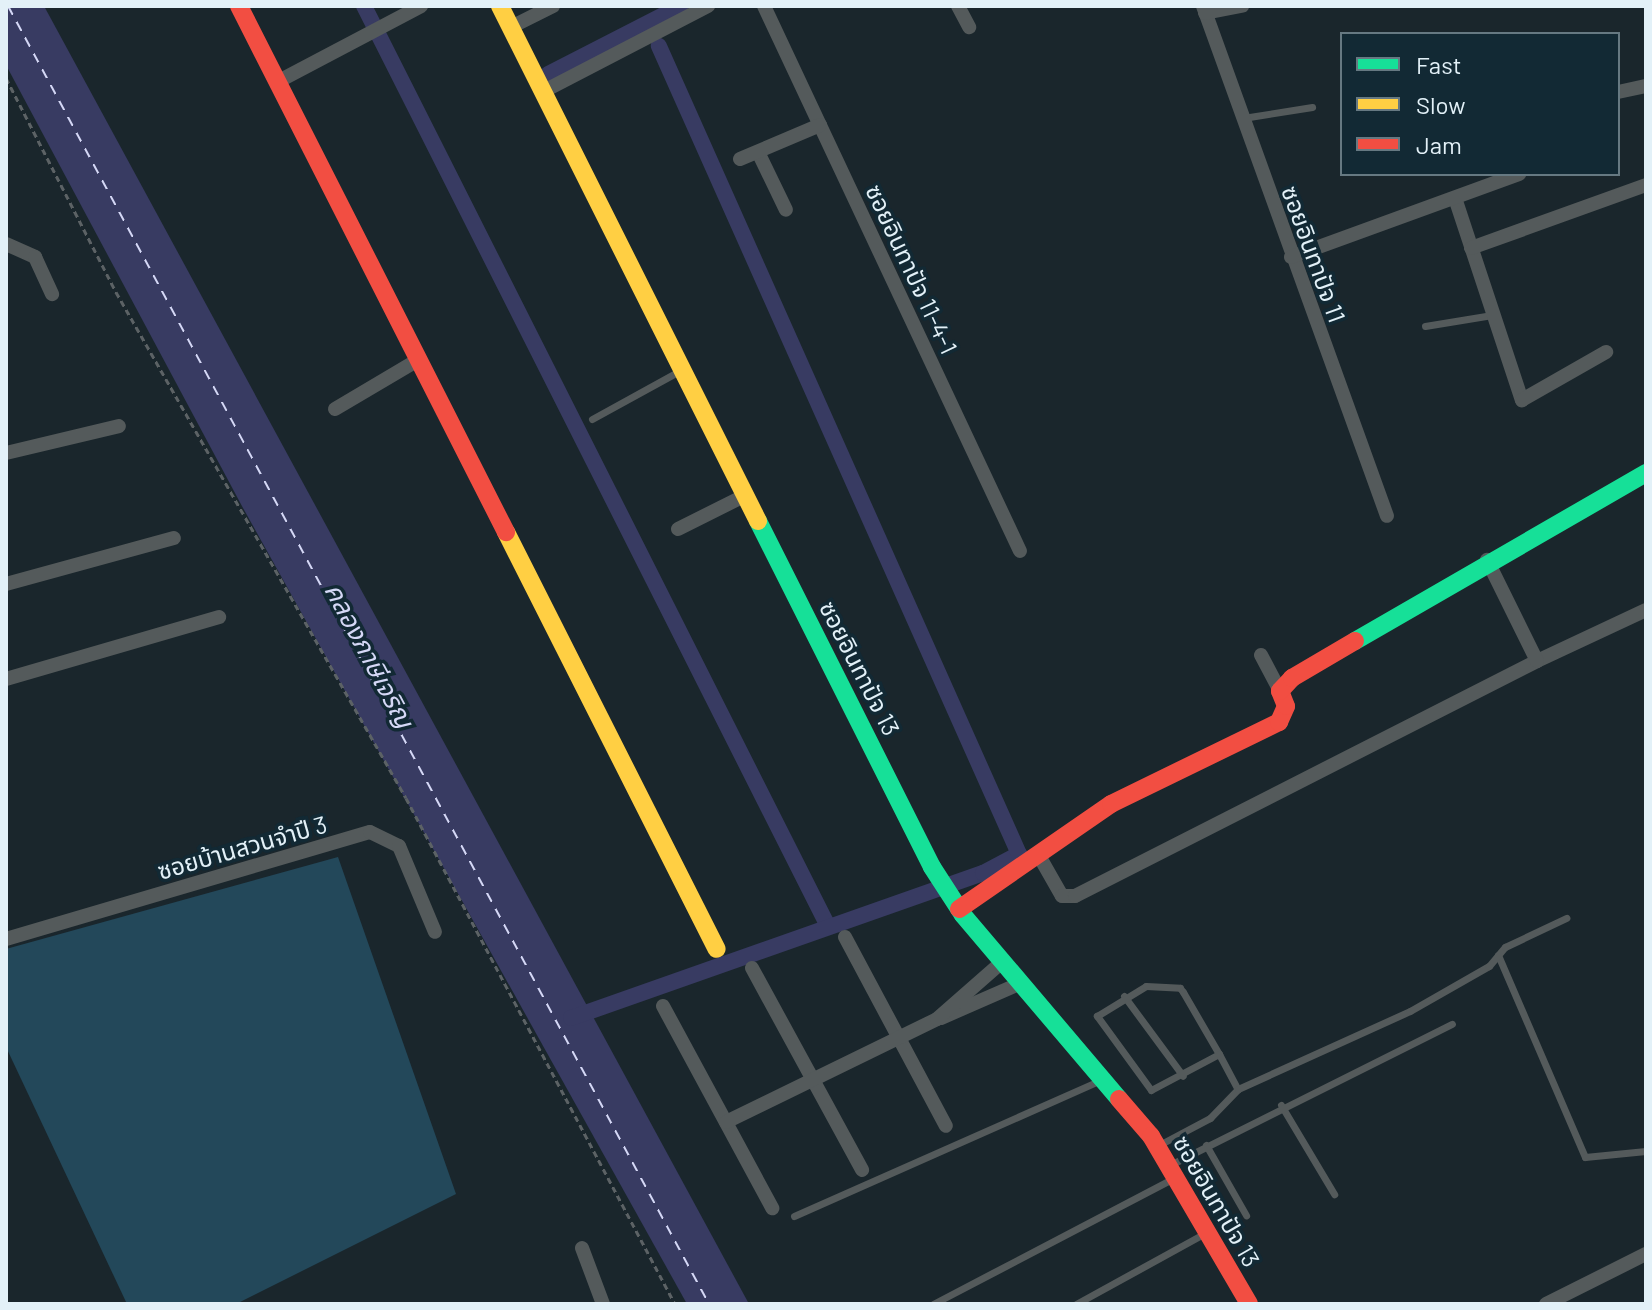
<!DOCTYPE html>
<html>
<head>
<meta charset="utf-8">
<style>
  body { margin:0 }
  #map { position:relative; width:1652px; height:1310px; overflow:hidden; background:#1a262c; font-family:Barlow,"Noto Sans Thai",sans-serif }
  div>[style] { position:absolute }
  .green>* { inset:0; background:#23485a }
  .water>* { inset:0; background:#383b62 }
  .canal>* { height:16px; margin:-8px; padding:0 8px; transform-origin:8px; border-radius:8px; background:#383b62 }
  .ferry>* { height:2px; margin-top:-1px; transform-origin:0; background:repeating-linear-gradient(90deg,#d5d8f6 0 10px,transparent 0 18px) }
  .path>* { height:3px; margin-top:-1.5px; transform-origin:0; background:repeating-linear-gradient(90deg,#5c6265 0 6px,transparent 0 10px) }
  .lane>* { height:7px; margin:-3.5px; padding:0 3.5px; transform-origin:3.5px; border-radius:3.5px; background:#545a5b }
  .street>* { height:14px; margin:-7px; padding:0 7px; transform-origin:7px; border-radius:7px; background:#545a5b }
  .fast>* { height:18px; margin:-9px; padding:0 9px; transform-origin:9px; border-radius:9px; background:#16e098 }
  .slow>* { height:18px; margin:-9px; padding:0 9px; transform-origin:9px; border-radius:9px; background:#ffcf43 }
  .jam>* { height:18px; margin:-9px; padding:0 9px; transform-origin:9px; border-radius:9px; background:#f24e42 }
  span { translate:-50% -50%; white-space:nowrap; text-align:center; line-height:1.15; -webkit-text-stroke:7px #122934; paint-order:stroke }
  .street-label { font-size:24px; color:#e3f1f8 }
  .water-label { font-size:26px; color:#d5d8f6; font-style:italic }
  .frame { position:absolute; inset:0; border:8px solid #e3f1f8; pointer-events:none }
  .legend { position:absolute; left:1340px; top:32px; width:280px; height:144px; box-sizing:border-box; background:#122934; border:2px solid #667982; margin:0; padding:10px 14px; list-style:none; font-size:24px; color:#e3f1f8 }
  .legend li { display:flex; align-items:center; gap:16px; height:40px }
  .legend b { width:40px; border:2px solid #667982 }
</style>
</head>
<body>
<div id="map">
  <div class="green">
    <div style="clip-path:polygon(338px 857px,456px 1194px,236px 1304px,127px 1304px,6px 1047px,6px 949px)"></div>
  </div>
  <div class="water">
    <div style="clip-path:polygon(6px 6px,44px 6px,749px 1304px,687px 1304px,243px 508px,6px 65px)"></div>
  </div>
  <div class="canal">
    <div style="left:364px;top:6px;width:1028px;rotate:63.24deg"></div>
    <div style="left:548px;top:74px;width:149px;rotate:-27.1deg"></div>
    <div style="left:571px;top:1018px;width:437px;rotate:-19.4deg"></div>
    <div style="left:983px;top:873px;width:41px;rotate:-27.8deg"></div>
    <div style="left:1019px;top:854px;width:885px;rotate:-114.02deg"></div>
  </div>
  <div class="ferry">
    <div style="left:8px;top:6px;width:1475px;rotate:61.63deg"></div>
  </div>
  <div class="path">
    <div style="left:6px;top:78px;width:241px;rotate:62.8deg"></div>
    <div style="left:116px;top:292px;width:583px;rotate:60.18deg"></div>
    <div style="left:406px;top:798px;width:573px;rotate:62deg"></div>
  </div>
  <div class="lane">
    <div style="left:1243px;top:118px;width:70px;rotate:-9.1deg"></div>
    <div style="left:1425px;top:326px;width:68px;rotate:-9.3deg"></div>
    <div style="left:592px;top:419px;width:102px;rotate:-28.8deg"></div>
    <div style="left:1498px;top:955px;width:220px;rotate:66.7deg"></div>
    <div style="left:1585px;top:1157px;width:61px;rotate:-5.6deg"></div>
    <div style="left:1124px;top:996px;width:99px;rotate:53.6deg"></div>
    <div style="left:1219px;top:1054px;width:77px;rotate:152.1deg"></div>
    <div style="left:1151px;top:1090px;width:92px;rotate:-126.1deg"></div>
    <div style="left:1097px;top:1016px;width:57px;rotate:-31.5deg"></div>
    <div style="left:1146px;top:986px;width:34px;rotate:3deg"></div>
    <div style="left:1180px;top:988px;width:5px;rotate:53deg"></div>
    <div style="left:1183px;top:992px;width:72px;rotate:59.9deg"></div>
    <div style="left:1219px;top:1054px;width:40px;rotate:62deg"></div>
    <div style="left:1281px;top:1105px;width:104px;rotate:59.2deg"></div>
    <div style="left:1159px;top:1145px;width:58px;rotate:-27.9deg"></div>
    <div style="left:1210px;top:1118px;width:40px;rotate:-46deg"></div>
    <div style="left:1238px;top:1089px;width:189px;rotate:-24.4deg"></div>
    <div style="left:1410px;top:1011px;width:91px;rotate:-29.7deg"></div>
    <div style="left:1489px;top:966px;width:25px;rotate:-50deg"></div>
    <div style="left:1505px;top:947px;width:68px;rotate:-25.4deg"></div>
    <div style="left:1206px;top:1145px;width:81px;rotate:60.3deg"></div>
    <div style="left:1172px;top:1164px;width:313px;rotate:-26.6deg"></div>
    <div style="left:794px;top:1216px;width:336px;rotate:-23.9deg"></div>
    <div style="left:933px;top:1304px;width:270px;rotate:-27.6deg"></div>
    <div style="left:1076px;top:1304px;width:149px;rotate:-28.8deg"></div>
  </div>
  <div class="street">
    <div style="left:764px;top:6px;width:602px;rotate:64.84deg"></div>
    <div style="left:958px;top:6px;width:24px;rotate:62deg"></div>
    <div style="left:1203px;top:6px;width:542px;rotate:70.16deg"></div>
    <div style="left:1205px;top:13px;width:38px;rotate:-11deg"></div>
    <div style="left:511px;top:27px;width:47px;rotate:-26.6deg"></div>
    <div style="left:277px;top:82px;width:163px;rotate:-27.8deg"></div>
    <div style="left:544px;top:91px;width:185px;rotate:-27.4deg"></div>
    <div style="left:1618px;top:92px;width:29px;rotate:-12deg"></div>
    <div style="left:758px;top:152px;width:64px;rotate:64.2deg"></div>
    <div style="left:740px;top:159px;width:87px;rotate:-23deg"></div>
    <div style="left:1456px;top:201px;width:210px;rotate:71.7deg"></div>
    <div style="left:1522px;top:400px;width:97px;rotate:-29.7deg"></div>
    <div style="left:6px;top:244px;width:32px;rotate:24deg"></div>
    <div style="left:35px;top:257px;width:41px;rotate:65.3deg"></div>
    <div style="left:1471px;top:248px;width:186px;rotate:-19.8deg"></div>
    <div style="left:1291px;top:257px;width:243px;rotate:-20deg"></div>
    <div style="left:335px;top:409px;width:96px;rotate:-30.6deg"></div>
    <div style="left:6px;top:453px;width:116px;rotate:-13.4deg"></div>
    <div style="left:678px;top:529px;width:76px;rotate:-26.6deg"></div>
    <div style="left:6px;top:584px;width:174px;rotate:-15.3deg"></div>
    <div style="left:1261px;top:655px;width:41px;rotate:62.2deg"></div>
    <div style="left:1537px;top:661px;width:120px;rotate:-25.1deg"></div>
    <div style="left:6px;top:679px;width:222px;rotate:-16.2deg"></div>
    <div style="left:1038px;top:854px;width:48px;rotate:60.3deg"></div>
    <div style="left:1062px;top:896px;width:13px"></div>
    <div style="left:1075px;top:896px;width:518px;rotate:-26.96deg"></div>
    <div style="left:1537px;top:661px;width:113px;rotate:-116.3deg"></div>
    <div style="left:845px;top:937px;width:214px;rotate:61.9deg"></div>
    <div style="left:6px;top:939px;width:379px;rotate:-16.4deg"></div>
    <div style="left:370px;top:832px;width:32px;rotate:26deg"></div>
    <div style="left:399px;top:846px;width:93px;rotate:67.3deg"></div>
    <div style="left:752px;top:968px;width:230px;rotate:61.4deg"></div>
    <div style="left:663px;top:1006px;width:230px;rotate:61.6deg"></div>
    <div style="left:941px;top:1018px;width:87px;rotate:-23.6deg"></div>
    <div style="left:726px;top:1122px;width:235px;rotate:-26deg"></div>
    <div style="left:937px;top:1019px;width:88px;rotate:-41.3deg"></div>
    <div style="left:582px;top:1248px;width:60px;rotate:69.4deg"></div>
    <div style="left:1546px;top:1304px;width:112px;rotate:-26.6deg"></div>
  </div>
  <div class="fast">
    <div style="left:758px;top:521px;width:387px;rotate:63.3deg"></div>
    <div style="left:932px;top:867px;width:57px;rotate:57.1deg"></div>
    <div style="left:963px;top:915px;width:241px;rotate:49.7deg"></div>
    <div style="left:1355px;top:641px;width:336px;rotate:-30deg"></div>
  </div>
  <div class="slow">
    <div style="left:500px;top:6px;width:576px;rotate:63.39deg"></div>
    <div style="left:506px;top:532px;width:467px;rotate:63.2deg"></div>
  </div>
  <div class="jam">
    <div style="left:239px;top:6px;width:590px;rotate:63.09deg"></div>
    <div style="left:959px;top:909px;width:185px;rotate:-34.6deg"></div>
    <div style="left:1111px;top:804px;width:187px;rotate:-26deg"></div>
    <div style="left:1279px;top:722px;width:17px;rotate:-66deg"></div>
    <div style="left:1286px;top:706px;width:16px;rotate:-112deg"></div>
    <div style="left:1280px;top:691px;width:18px;rotate:-47deg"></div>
    <div style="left:1292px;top:678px;width:73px;rotate:-30.4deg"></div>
    <div style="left:1119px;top:1099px;width:49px;rotate:49.1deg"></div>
    <div style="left:1151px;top:1136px;width:194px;rotate:59.7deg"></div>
  </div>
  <div class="street-label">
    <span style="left:1314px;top:254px;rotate:70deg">ซอยอินทาปัจ 11</span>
    <span style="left:912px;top:269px;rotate:65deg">ซอยอินทาปัจ 11-4-1</span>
    <span style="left:860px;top:668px;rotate:63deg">ซอยอินทาปัจ 13</span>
    <span style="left:242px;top:847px;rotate:-16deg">ซอยบ้านสวนจำปี 3</span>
    <span style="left:1217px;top:1201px;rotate:60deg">ซอยอินทาปัจ 13</span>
  </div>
  <div class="water-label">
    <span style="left:370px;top:655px;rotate:62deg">คลองภาษีเจริญ</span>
  </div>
  <div class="frame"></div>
  <ul class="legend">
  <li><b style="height:10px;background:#16e098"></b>Fast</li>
  <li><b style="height:10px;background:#ffcf43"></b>Slow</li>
  <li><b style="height:10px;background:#f24e42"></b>Jam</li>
  </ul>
</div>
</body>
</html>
